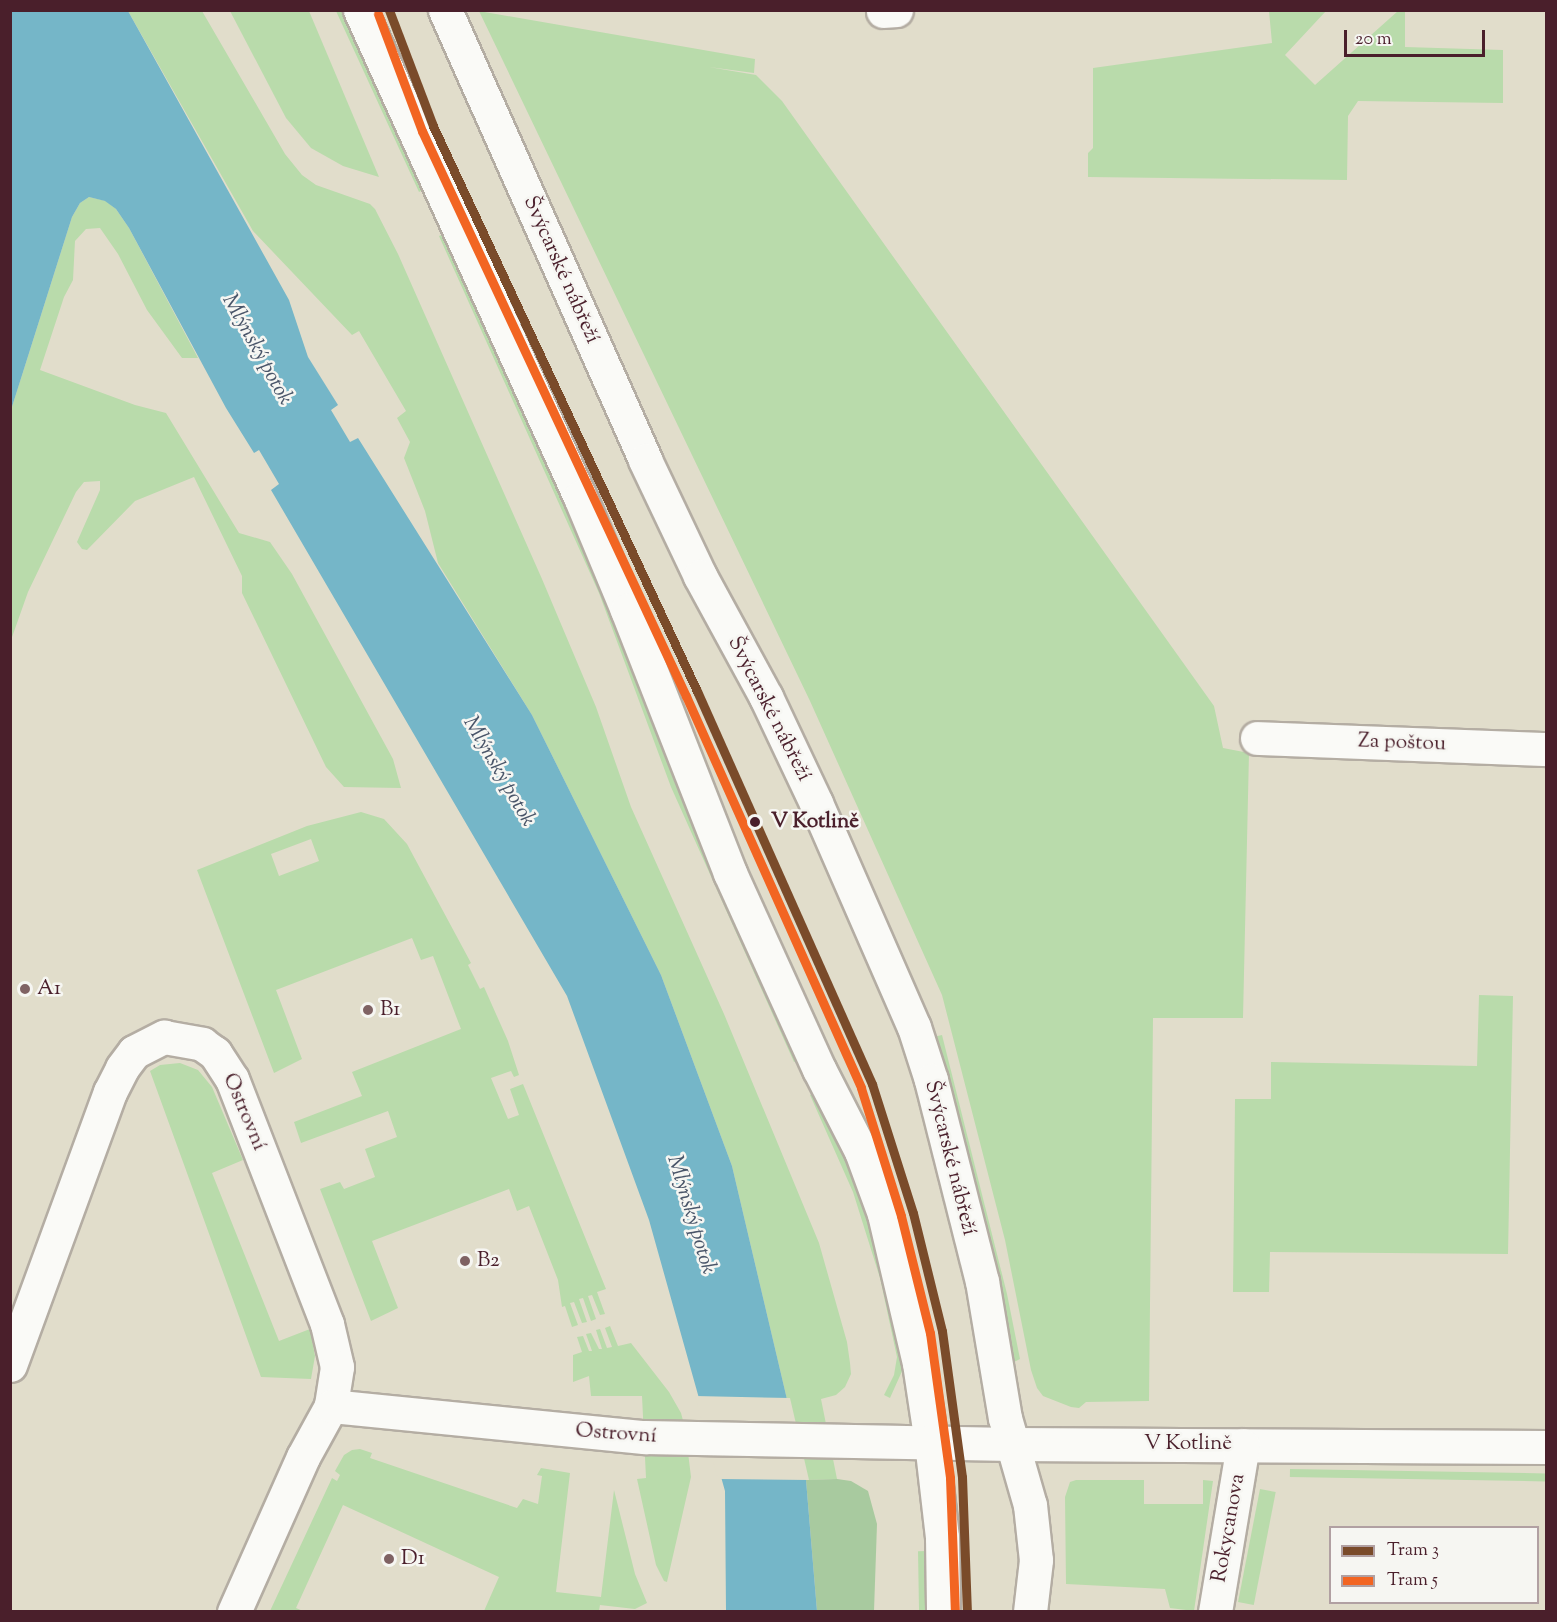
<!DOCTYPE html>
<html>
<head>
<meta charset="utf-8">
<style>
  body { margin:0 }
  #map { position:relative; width:1557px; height:1622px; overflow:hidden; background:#e1ddcb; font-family:"Sorts Mill Goudy",serif }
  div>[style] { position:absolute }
  .green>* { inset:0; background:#b9dbab; transform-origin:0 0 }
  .forest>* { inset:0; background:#a8ca9f }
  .water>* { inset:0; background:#75b6c8 }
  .pier>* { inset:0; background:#e1ddcb }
  .roads { filter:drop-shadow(2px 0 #b4ada3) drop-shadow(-2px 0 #b4ada3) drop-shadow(0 2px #b4ada3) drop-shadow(0 -2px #b4ada3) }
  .minor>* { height:33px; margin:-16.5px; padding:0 16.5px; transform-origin:16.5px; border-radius:16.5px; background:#fafaf7 }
  .tram-1>* { height:9px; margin:-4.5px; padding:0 4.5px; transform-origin:4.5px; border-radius:4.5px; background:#7a4b2a }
  .tram-2>* { height:9px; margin:-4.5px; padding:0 4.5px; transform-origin:4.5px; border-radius:4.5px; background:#f26522 }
  .dots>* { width:16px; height:16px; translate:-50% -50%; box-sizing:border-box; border:3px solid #f6f6f2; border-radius:50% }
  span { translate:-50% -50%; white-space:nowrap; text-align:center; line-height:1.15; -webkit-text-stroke:5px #f6f6f2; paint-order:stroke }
  .street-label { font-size:21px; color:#4a1f2b }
  .stop-label { font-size:21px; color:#4a1f2b; font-weight:700 }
  .left { translate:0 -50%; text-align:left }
  .poi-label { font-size:21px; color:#4a1f2b }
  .water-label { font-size:22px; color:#495569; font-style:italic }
  .frame { position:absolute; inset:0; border:12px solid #4a1f2b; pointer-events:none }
  .legend { position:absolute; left:1329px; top:1526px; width:210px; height:78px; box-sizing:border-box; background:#f6f6f2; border:2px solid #b1a0a2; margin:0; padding:8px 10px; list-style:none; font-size:18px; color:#4a1f2b }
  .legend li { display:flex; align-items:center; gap:12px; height:30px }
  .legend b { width:30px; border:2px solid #b1a0a2 }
  .scale { position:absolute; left:1344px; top:30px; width:141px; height:27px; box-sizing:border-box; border:3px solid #4a1f2b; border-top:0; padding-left:8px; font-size:18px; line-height:21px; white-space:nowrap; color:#4a1f2b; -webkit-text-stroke:4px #f6f6f2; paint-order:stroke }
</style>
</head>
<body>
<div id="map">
  <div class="green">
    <div style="clip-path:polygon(128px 11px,202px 11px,285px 154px,302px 175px,316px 185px,370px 204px,375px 209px,398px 254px,542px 579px,596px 707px,631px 807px,724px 1014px,819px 1243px,847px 1342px,850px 1363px,851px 1374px,845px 1387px,836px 1395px,821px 1399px,837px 1479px,806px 1480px,732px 1166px,661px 975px,532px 715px,438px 563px,425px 511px,404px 458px,410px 442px,397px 418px,406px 411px,359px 331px,352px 335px,253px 231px)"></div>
    <div style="clip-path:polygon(230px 11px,309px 11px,379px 177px,343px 166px,311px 148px,286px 118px)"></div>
    <div style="clip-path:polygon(336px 11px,348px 11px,426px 188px,419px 192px)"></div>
    <div style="clip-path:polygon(479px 11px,755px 59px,754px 73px,709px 67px,756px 75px,782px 101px,1214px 706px,1223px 748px,1249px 753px,1243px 1018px,1153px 1018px,1149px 1401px,1086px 1402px,1079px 1408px,1071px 1407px,1043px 1396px,1037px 1388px,1031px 1370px,1005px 1240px,942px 995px,810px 701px)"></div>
    <div style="clip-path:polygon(1269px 11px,1326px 11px,1285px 55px,1315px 85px,1398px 11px,1405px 11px,1405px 47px,1503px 50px,1503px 103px,1358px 101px,1348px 116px,1347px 180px,1088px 177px,1088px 153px,1093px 148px,1093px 68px,1272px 43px)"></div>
    <div style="clip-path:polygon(89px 197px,106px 201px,116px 209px,129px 228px,198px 358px,182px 358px,147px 310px,118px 254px,100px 228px,86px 229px,75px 241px,73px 280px,64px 297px,40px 370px,135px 405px,166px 413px,239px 533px,270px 542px,292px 574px,393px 759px,401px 788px,344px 787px,326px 767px,242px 593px,242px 576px,194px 477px,135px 501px,87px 550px,82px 549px,77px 542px,100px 490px,100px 481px,84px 482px,76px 492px,28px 592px,11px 640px,11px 410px,72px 217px,80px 203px)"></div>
    <div style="clip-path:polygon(446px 233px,591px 553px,801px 1059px,794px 1062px,671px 787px,599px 593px,439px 236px)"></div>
    <div style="clip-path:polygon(evenodd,361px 812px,384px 819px,407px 844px,471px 963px,468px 965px,480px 989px,484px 987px,508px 1041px,519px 1075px,514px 1077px,511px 1071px,491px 1078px,508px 1119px,519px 1115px,510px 1089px,523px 1084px,606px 1289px,597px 1292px,605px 1314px,600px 1315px,592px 1295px,588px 1296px,596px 1319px,591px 1321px,583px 1298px,579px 1299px,587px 1322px,582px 1323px,574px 1302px,570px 1303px,578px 1325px,572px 1327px,565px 1306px,562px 1307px,558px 1280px,529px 1206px,517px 1211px,509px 1189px,372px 1241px,398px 1308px,371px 1321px,320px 1189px,340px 1182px,344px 1189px,375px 1177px,365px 1149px,397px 1137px,388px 1111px,301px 1143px,294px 1122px,362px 1096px,352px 1072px,461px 1029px,433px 956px,421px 960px,412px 938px,276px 990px,302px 1059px,274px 1073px,197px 870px,307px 826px,361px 812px,311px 839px,319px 861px,279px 876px,271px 854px,311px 839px)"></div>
    <div style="clip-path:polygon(1479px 995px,1513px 996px,1508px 1254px,1270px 1252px,1269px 1292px,1233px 1292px,1235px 1099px,1271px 1099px,1271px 1062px,1477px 1066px)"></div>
    <div style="clip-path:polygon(942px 1035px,1007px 1294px,1020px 1359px,1010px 1364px,933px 1037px)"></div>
    <div style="clip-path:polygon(180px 1063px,198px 1070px,212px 1087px,243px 1160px,212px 1173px,279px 1341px,310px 1329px,315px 1356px,311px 1379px,261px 1377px,150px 1071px,160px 1065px)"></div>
    <div style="clip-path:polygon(817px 1092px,862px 1192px,903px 1369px,890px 1398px,884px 1395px,894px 1375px,897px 1357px,880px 1278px,853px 1192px,810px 1095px)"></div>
    <div style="clip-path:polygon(610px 1326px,618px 1346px,631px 1343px,669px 1392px,681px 1413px,685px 1428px,691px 1477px,667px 1582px,664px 1581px,656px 1565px,637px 1479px,646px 1478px,642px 1396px,591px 1396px,589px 1376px,573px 1382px,573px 1355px,582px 1352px,577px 1337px,583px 1336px,589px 1351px,592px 1351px,586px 1334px,591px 1333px,599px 1349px,602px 1349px,596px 1330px,600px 1329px,607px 1348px,612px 1347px,605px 1328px)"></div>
    <div style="clip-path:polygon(360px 1449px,372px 1453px,370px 1458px,517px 1508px,523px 1499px,538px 1504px,542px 1476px,537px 1475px,541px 1468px,570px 1473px,556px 1592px,601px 1597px,614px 1490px,635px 1574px,647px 1603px,635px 1609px,600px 1605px,599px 1611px,484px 1611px,499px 1577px,343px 1505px,296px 1608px,303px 1611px,270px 1611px,332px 1478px,337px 1481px,340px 1475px,335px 1471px,344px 1455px,352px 1450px)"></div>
    <div style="left:1290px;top:1469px;width:256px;height:8px;rotate:1deg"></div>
    <div style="clip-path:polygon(1076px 1480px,1144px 1480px,1144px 1504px,1203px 1504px,1203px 1480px,1213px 1481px,1194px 1611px,1170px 1608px,1165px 1589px,1066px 1584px,1065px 1497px,1070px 1482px)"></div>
    <div style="left:1260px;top:1489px;width:16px;height:115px;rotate:11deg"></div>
    <div style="left:927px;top:1551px;width:60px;height:9px;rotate:89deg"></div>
  </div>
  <div class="forest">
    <div style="clip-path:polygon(837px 1479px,851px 1481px,868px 1491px,877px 1524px,874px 1611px,817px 1611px,806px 1480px)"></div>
  </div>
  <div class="water">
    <div style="clip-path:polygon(11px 11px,128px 11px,289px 300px,308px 357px,338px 405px,331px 410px,350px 442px,358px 438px,532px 715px,661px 975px,732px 1166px,806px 1480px,817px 1611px,726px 1611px,725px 1491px,649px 1220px,567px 996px,271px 490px,279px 484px,259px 450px,254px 453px,226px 408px,129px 228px,116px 209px,105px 201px,89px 197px,80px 203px,72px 217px,11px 410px)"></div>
  </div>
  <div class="pier">
    <div style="clip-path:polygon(695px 1396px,790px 1398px,809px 1480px,718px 1479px)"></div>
  </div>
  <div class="roads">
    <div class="minor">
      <div style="left:360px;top:10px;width:534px;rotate:65.69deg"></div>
      <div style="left:580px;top:497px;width:122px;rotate:67.4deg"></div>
      <div style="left:627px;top:610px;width:282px;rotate:68.6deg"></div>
      <div style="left:730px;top:873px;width:215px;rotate:65.6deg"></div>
      <div style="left:819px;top:1069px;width:92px;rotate:62.9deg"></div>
      <div style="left:861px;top:1151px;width:67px;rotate:69.9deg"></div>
      <div style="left:884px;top:1214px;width:153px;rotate:76.8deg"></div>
      <div style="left:919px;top:1363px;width:80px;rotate:81.4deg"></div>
      <div style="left:931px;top:1442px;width:96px;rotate:83.4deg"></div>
      <div style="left:942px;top:1537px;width:75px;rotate:89.2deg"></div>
      <div style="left:445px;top:10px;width:492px;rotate:66deg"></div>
      <div style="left:645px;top:460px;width:128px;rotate:64.6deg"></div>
      <div style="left:700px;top:576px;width:138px;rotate:61.4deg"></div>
      <div style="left:766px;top:697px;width:117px;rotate:64.7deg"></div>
      <div style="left:816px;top:803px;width:244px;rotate:66.4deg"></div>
      <div style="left:914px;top:1027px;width:56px;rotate:72.2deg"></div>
      <div style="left:931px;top:1080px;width:207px;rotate:75.8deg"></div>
      <div style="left:982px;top:1281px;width:139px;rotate:80.5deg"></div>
      <div style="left:1005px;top:1418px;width:91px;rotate:74deg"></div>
      <div style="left:1030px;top:1505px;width:55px;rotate:83.8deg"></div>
      <div style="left:1036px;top:1560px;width:52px;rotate:96.6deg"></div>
      <div style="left:883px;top:11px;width:13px;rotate:-4deg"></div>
      <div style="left:1257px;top:738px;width:289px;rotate:2.2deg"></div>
      <div style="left:10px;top:1365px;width:291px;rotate:-69.9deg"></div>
      <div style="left:110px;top:1092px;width:27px;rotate:-63deg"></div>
      <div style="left:122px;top:1068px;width:20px;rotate:-53deg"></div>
      <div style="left:134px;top:1052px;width:34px;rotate:-27deg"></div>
      <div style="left:164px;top:1037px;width:39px;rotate:10deg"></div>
      <div style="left:202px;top:1044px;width:16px;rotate:35deg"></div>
      <div style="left:215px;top:1053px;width:31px;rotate:57deg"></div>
      <div style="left:232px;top:1079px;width:263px;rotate:68.8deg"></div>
      <div style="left:327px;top:1324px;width:44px;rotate:76.9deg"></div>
      <div style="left:337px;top:1367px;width:39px;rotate:99deg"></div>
      <div style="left:331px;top:1406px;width:58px;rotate:118.8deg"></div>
      <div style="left:303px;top:1457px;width:170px;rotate:114deg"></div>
      <div style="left:331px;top:1406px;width:315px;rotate:5.7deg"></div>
      <div style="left:644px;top:1437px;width:367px;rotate:1.1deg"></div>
      <div style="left:1011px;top:1444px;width:535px;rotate:0.32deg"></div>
      <div style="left:1215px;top:1612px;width:169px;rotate:-80.5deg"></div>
    </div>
  </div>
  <div class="tram-1">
    <div style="left:389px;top:10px;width:124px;rotate:69.2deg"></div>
    <div style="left:433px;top:126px;width:624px;rotate:64.96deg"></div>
    <div style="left:697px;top:691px;width:430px;rotate:66deg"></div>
    <div style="left:872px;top:1084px;width:135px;rotate:72.4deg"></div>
    <div style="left:913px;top:1213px;width:122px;rotate:76.2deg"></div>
    <div style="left:942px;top:1331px;width:147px;rotate:82.2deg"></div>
    <div style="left:962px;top:1477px;width:135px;rotate:87.9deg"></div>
  </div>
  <div class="tram-2">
    <div style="left:378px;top:14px;width:125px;rotate:69.4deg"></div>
    <div style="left:422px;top:131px;width:624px;rotate:64.96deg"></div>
    <div style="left:686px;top:696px;width:429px;rotate:65.9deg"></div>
    <div style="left:861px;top:1088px;width:134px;rotate:72.6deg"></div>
    <div style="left:901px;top:1216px;width:121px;rotate:76.1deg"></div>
    <div style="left:930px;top:1333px;width:146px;rotate:82.1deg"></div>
    <div style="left:950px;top:1478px;width:134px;rotate:87.9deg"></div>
  </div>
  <div class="dots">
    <div style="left:755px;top:822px;background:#4a1f2b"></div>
    <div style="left:25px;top:989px;background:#7f6263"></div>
    <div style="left:368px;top:1010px;background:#7f6263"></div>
    <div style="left:465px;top:1261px;background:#7f6263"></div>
    <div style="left:389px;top:1559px;background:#7f6263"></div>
  </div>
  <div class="street-label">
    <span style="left:561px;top:270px;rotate:66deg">Švýcarské nábřeží</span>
    <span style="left:769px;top:709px;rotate:63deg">Švýcarské nábřeží</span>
    <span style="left:1402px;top:743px;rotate:2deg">Za poštou</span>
    <span style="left:244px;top:1112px;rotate:67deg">Ostrovní</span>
    <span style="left:950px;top:1158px;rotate:76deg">Švýcarské nábřeží</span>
    <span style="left:616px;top:1434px;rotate:4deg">Ostrovní</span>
    <span style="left:1188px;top:1444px">V Kotlině</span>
    <span style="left:1229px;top:1528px;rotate:-80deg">Rokycanova</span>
  </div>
  <div class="stop-label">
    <span class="left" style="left:771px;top:822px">V Kotlině</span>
  </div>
  <div class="poi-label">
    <span class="left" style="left:37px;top:989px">A1</span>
    <span class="left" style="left:380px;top:1010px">B1</span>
    <span class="left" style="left:477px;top:1261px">B2</span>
    <span class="left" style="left:401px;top:1559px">D1</span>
  </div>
  <div class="water-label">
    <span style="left:256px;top:350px;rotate:61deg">Mlýnský potok</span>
    <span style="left:498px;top:772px;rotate:60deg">Mlýnský potok</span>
    <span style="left:690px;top:1215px;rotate:73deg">Mlýnský potok</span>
  </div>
  <div class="frame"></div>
  <ul class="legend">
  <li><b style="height:8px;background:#7a4b2a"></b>Tram 3</li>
  <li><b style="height:8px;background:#f26522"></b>Tram 5</li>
  </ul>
  <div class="scale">20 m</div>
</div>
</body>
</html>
